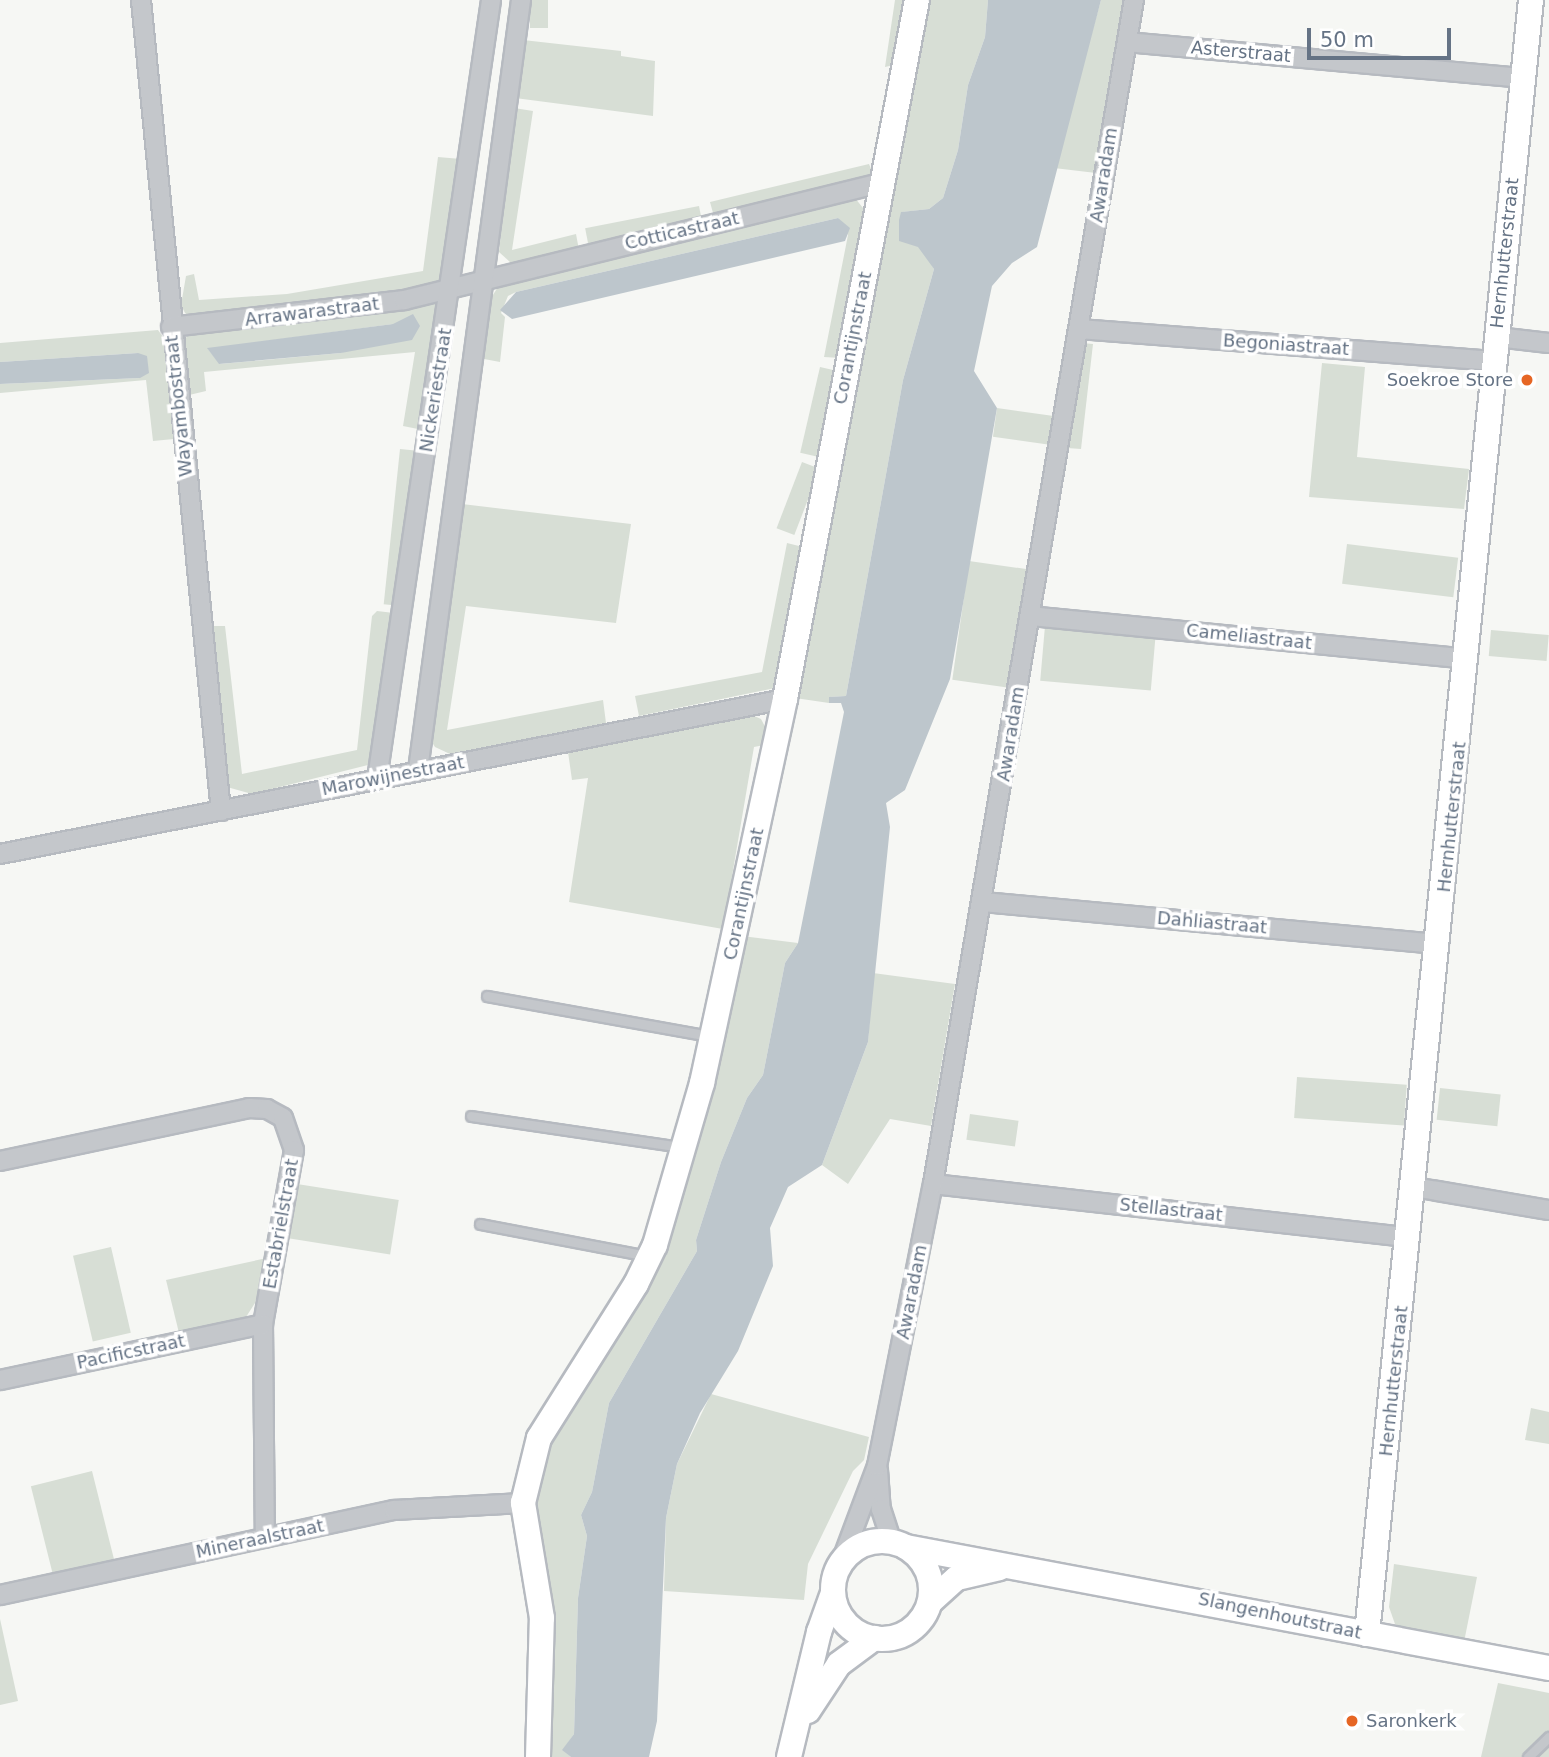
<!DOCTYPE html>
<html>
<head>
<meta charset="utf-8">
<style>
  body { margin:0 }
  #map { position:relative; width:1549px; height:1757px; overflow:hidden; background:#f6f7f4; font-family:"DejaVu Sans",sans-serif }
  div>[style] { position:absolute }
  .green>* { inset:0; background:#d7ded5; transform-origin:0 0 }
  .water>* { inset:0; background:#bdc6cc }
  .roads { filter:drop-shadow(2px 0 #b6bac0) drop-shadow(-2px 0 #b6bac0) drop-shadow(0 2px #b6bac0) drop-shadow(0 -2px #b6bac0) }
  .lane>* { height:9px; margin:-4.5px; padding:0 4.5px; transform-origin:4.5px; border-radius:4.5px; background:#c4c7cb }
  .street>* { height:18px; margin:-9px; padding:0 9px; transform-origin:9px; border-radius:9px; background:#c4c7cb }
  .secondary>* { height:24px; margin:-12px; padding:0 12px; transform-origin:12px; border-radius:12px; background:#fff }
  .secondary>.ring { margin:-12px; padding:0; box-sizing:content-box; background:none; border:24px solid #fff; border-radius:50% }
  .dots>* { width:19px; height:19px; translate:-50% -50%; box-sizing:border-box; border:4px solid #fff; border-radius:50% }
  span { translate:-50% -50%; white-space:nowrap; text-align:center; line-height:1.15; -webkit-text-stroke:7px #fff; paint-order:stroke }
  .street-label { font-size:18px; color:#657385 }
  .poi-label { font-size:18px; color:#657385 }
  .right { translate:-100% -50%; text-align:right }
  .left { translate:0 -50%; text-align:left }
  .scale { position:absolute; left:1307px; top:28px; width:144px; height:32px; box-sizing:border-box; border:4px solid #657385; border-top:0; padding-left:9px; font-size:21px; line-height:24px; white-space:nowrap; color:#657385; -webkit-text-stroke:5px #fff; paint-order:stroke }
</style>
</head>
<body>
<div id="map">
  <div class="green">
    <div style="left:530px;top:0;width:18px;height:28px"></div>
    <div style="clip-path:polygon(895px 0,910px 0,898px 64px,885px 67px)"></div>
    <div style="clip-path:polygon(925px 0,988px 0,985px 37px,968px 85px,958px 150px,943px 198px,929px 209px,902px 212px,934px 269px,903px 380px,846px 696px,830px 697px,829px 703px,795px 698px)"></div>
    <div style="clip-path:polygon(1101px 0,1130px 0,1096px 173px,1054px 168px)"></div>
    <div style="clip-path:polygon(523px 40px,621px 51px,621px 56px,655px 61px,653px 116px,515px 98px)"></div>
    <div style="clip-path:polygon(514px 108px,533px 111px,512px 250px,576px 234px,579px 250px,520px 264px,511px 263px,499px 252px)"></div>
    <div style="clip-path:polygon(438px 157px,461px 159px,441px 282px,433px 290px,192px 318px,185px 313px,181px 305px,186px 276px,194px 274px,199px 300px,287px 294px,423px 271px)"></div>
    <div style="clip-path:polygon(869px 164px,873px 174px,861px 183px,718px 217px,713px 213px,710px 202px)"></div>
    <div style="clip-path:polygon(855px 198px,867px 213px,841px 358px,824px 357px,848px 235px,838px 218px,516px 292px,508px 296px,501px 313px,505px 317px,500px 362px,484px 359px,491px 298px,503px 279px)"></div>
    <div style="left:699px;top:206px;width:16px;height:116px;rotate:79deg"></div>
    <div style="clip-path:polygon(evenodd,438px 299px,441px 303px,423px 430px,403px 426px,415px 352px,204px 372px,206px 391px,185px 396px,183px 344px,189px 332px,438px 299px,393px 324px,341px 353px,220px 364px,208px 349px,393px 324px)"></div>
    <div style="clip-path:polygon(158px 330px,166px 341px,174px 439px,153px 441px,146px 380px,0 393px,0 384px,140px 378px,138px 353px,0 362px,0 343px)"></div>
    <div style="clip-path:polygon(1082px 343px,1093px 344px,1081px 449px,1067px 448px)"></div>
    <div style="clip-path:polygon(1322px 363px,1365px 367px,1357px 457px,1469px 469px,1464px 509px,1309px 497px)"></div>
    <div style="left:820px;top:367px;width:18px;height:88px;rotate:13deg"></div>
    <div style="left:997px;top:408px;width:59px;height:29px;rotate:8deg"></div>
    <div style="left:400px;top:449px;width:20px;height:156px;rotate:6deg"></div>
    <div style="left:802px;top:462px;width:19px;height:71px;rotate:21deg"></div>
    <div style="clip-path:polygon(462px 504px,631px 524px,616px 623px,466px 606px,447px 730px,603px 700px,606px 723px,450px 754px,435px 747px,430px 739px)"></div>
    <div style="clip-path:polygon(787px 543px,807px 548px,775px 688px,639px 716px,635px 696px,762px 672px)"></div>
    <div style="left:1347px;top:544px;width:112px;height:40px;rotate:7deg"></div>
    <div style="left:969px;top:561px;width:61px;height:120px;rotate:8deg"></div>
    <div style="clip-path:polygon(377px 611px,394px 613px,368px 765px,252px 794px,227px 787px,210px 626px,225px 626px,242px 774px,357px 750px,372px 616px)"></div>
    <div style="left:1045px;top:626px;width:111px;height:55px;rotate:5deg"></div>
    <div style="left:1491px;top:630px;width:58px;height:26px;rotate:5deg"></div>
    <div style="clip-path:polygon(752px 715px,761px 719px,769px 734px,764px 745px,754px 747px,723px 929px,569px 902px,588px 778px,572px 780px,568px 752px)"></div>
    <div style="clip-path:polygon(742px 936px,798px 943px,785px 963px,763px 1075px,747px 1098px,721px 1162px,696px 1240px,697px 1251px,609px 1403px,592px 1492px,581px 1515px,587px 1536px,578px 1598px,574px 1734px,563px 1750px,571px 1757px,545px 1757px,534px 1498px,541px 1458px,633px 1304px)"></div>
    <div style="clip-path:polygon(873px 973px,955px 984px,931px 1126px,890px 1119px,848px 1184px,822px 1165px,868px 1042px)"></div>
    <div style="left:1297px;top:1077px;width:110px;height:41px;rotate:4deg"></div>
    <div style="left:1440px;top:1088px;width:61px;height:32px;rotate:6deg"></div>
    <div style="left:970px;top:1114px;width:49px;height:26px;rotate:8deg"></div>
    <div style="left:297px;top:1184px;width:103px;height:55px;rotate:9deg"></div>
    <div style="left:111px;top:1247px;width:88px;height:39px;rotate:77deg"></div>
    <div style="clip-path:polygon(267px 1258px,255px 1303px,246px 1317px,179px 1333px,166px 1280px)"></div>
    <div style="clip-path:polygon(711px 1394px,869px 1437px,864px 1460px,853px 1471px,808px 1564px,804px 1600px,664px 1591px,666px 1518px,677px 1464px)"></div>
    <div style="clip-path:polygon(1531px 1408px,1549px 1412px,1549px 1444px,1525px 1440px)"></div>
    <div style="left:92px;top:1471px;width:96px;height:63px;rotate:76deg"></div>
    <div style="clip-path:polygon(1394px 1564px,1477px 1577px,1464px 1642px,1404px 1630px,1395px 1624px,1389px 1607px)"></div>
    <div style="clip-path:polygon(0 1619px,18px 1701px,0 1705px)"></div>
    <div style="clip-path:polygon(1498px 1683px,1549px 1693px,1549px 1757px,1481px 1757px)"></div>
  </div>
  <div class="water">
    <div style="clip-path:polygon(988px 0,1101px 0,1037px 247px,1012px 263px,992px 286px,974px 371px,997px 408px,950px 679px,905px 790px,886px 803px,890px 827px,868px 1042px,822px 1165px,788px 1187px,770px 1228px,773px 1266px,738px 1351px,700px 1413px,677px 1464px,666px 1518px,657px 1721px,649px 1757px,571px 1757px,562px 1750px,574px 1734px,578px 1598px,587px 1536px,581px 1515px,592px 1492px,609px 1403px,697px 1251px,696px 1240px,721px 1162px,747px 1098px,763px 1075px,785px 963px,798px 943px,844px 712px,841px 703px,829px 703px,829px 697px,846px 696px,903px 380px,934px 269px,918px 247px,899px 241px,899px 220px,901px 212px,929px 209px,943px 198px,958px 150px,968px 85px,985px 37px)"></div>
    <div style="clip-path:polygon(838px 218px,850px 228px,845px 241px,512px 319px,500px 310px,516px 292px)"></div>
    <div style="clip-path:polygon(413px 314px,420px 326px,412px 340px,341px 353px,219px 364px,207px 348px,393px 324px)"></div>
    <div style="clip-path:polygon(138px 353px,147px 356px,149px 373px,140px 378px,0 384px,0 362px)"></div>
  </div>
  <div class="roads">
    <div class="lane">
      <div style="left:487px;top:996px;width:227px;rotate:10.2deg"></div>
      <div style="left:471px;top:1116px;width:212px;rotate:8.4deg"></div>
      <div style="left:480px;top:1224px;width:171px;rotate:10.8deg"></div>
      <div style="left:1528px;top:1757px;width:29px;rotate:-44deg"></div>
    </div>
    <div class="street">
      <div style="left:141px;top:0;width:815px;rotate:84.37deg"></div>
      <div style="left:1127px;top:42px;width:398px;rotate:5.2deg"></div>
      <div style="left:171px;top:327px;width:235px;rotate:-6.6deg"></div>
      <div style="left:404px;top:300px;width:492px;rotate:-13.8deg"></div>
      <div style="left:1079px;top:329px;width:416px;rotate:4.4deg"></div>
      <div style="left:1497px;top:337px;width:52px;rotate:6.6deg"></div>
      <div style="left:1030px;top:616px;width:440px;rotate:5.6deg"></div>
      <div style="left:418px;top:770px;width:777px;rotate:-82.38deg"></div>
      <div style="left:377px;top:779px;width:787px;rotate:-81.67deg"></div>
      <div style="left:0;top:854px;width:800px;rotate:-11.17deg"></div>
      <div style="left:984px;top:902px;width:457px;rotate:5.3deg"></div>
      <div style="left:0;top:1161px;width:255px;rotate:-12deg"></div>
      <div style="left:249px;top:1108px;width:18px;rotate:3deg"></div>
      <div style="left:267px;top:1109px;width:18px;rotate:29deg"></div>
      <div style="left:283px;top:1118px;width:34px;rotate:71deg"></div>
      <div style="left:294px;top:1150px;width:177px;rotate:100.1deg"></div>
      <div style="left:263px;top:1324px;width:214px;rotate:89.5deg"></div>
      <div style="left:933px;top:1184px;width:479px;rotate:6.4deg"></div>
      <div style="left:1414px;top:1187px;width:137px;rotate:9.7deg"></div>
      <div style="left:0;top:1380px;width:269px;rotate:-12deg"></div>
      <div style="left:878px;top:1470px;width:39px;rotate:86deg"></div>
      <div style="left:881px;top:1509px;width:35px;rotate:72deg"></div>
      <div style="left:840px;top:1565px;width:106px;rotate:-69.5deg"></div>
      <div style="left:877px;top:1466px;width:288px;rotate:-78.8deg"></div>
      <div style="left:933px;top:1184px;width:1201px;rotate:-80.37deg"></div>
      <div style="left:0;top:1595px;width:403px;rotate:-12.2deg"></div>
      <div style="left:394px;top:1510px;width:129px;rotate:-3.1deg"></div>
    </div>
    <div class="secondary">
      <div class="ring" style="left:833px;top:1541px;width:74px;height:74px"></div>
      <div style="left:906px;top:1547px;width:654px;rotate:10.66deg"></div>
      <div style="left:930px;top:1602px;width:36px;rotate:-42deg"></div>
      <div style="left:957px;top:1578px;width:44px;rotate:-13.1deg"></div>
      <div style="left:1367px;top:1634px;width:1642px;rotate:-84.27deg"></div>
      <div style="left:808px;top:1711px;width:56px;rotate:-56.6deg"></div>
      <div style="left:839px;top:1664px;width:44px;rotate:-36.6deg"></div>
      <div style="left:538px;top:1757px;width:139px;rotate:-88.4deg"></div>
      <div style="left:542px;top:1618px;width:117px;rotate:-99.4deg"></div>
      <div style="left:523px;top:1503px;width:67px;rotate:-76.2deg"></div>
      <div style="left:539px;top:1438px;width:182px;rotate:-57.8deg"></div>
      <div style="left:636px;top:1284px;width:43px;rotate:-64deg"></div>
      <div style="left:655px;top:1245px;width:169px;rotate:-73.8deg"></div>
      <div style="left:702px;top:1083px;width:393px;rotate:-77.8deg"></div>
      <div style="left:785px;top:699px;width:711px;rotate:-79.31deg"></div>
      <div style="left:789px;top:1757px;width:129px;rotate:-76.5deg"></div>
      <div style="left:819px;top:1632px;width:41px;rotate:-70.3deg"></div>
    </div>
  </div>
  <div class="dots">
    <div style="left:1527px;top:380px;background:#e66624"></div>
    <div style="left:1352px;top:1721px;background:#e66624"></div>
  </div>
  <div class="street-label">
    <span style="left:1241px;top:52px;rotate:5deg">Asterstraat</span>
    <span style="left:1104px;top:175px;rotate:-81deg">Awaradam</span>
    <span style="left:682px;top:231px;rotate:-13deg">Cotticastraat</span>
    <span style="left:1505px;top:253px;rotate:-84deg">Hernhutterstraat</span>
    <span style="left:312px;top:312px;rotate:-7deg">Arrawarastraat</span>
    <span style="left:853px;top:338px;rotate:-79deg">Corantijnstraat</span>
    <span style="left:1286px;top:345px;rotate:4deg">Begoniastraat</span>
    <span style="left:436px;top:390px;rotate:-81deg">Nickeriestraat</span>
    <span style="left:179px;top:406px;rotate:-96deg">Wayambostraat</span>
    <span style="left:1249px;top:637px;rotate:6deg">Cameliastraat</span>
    <span style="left:1011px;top:734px;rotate:-81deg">Awaradam</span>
    <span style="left:393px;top:776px;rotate:-11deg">Marowijnestraat</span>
    <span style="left:1452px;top:817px;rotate:-84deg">Hernhutterstraat</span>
    <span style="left:744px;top:894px;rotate:-78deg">Corantijnstraat</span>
    <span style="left:1212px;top:923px;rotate:5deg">Dahliastraat</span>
    <span style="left:1171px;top:1210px;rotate:6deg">Stellastraat</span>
    <span style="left:281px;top:1224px;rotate:-80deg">Estabrielstraat</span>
    <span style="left:912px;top:1292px;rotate:-79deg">Awaradam</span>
    <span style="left:131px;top:1352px;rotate:-12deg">Pacificstraat</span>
    <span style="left:1394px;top:1381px;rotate:-84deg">Hernhutterstraat</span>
    <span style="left:260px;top:1539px;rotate:-12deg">Mineraalstraat</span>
    <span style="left:1280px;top:1616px;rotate:12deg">Slangenhoutstraat</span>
  </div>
  <div class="poi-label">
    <span class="right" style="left:1513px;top:380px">Soekroe Store</span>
    <span class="left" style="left:1366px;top:1721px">Saronkerk</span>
  </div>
  <div class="scale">50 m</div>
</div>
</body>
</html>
